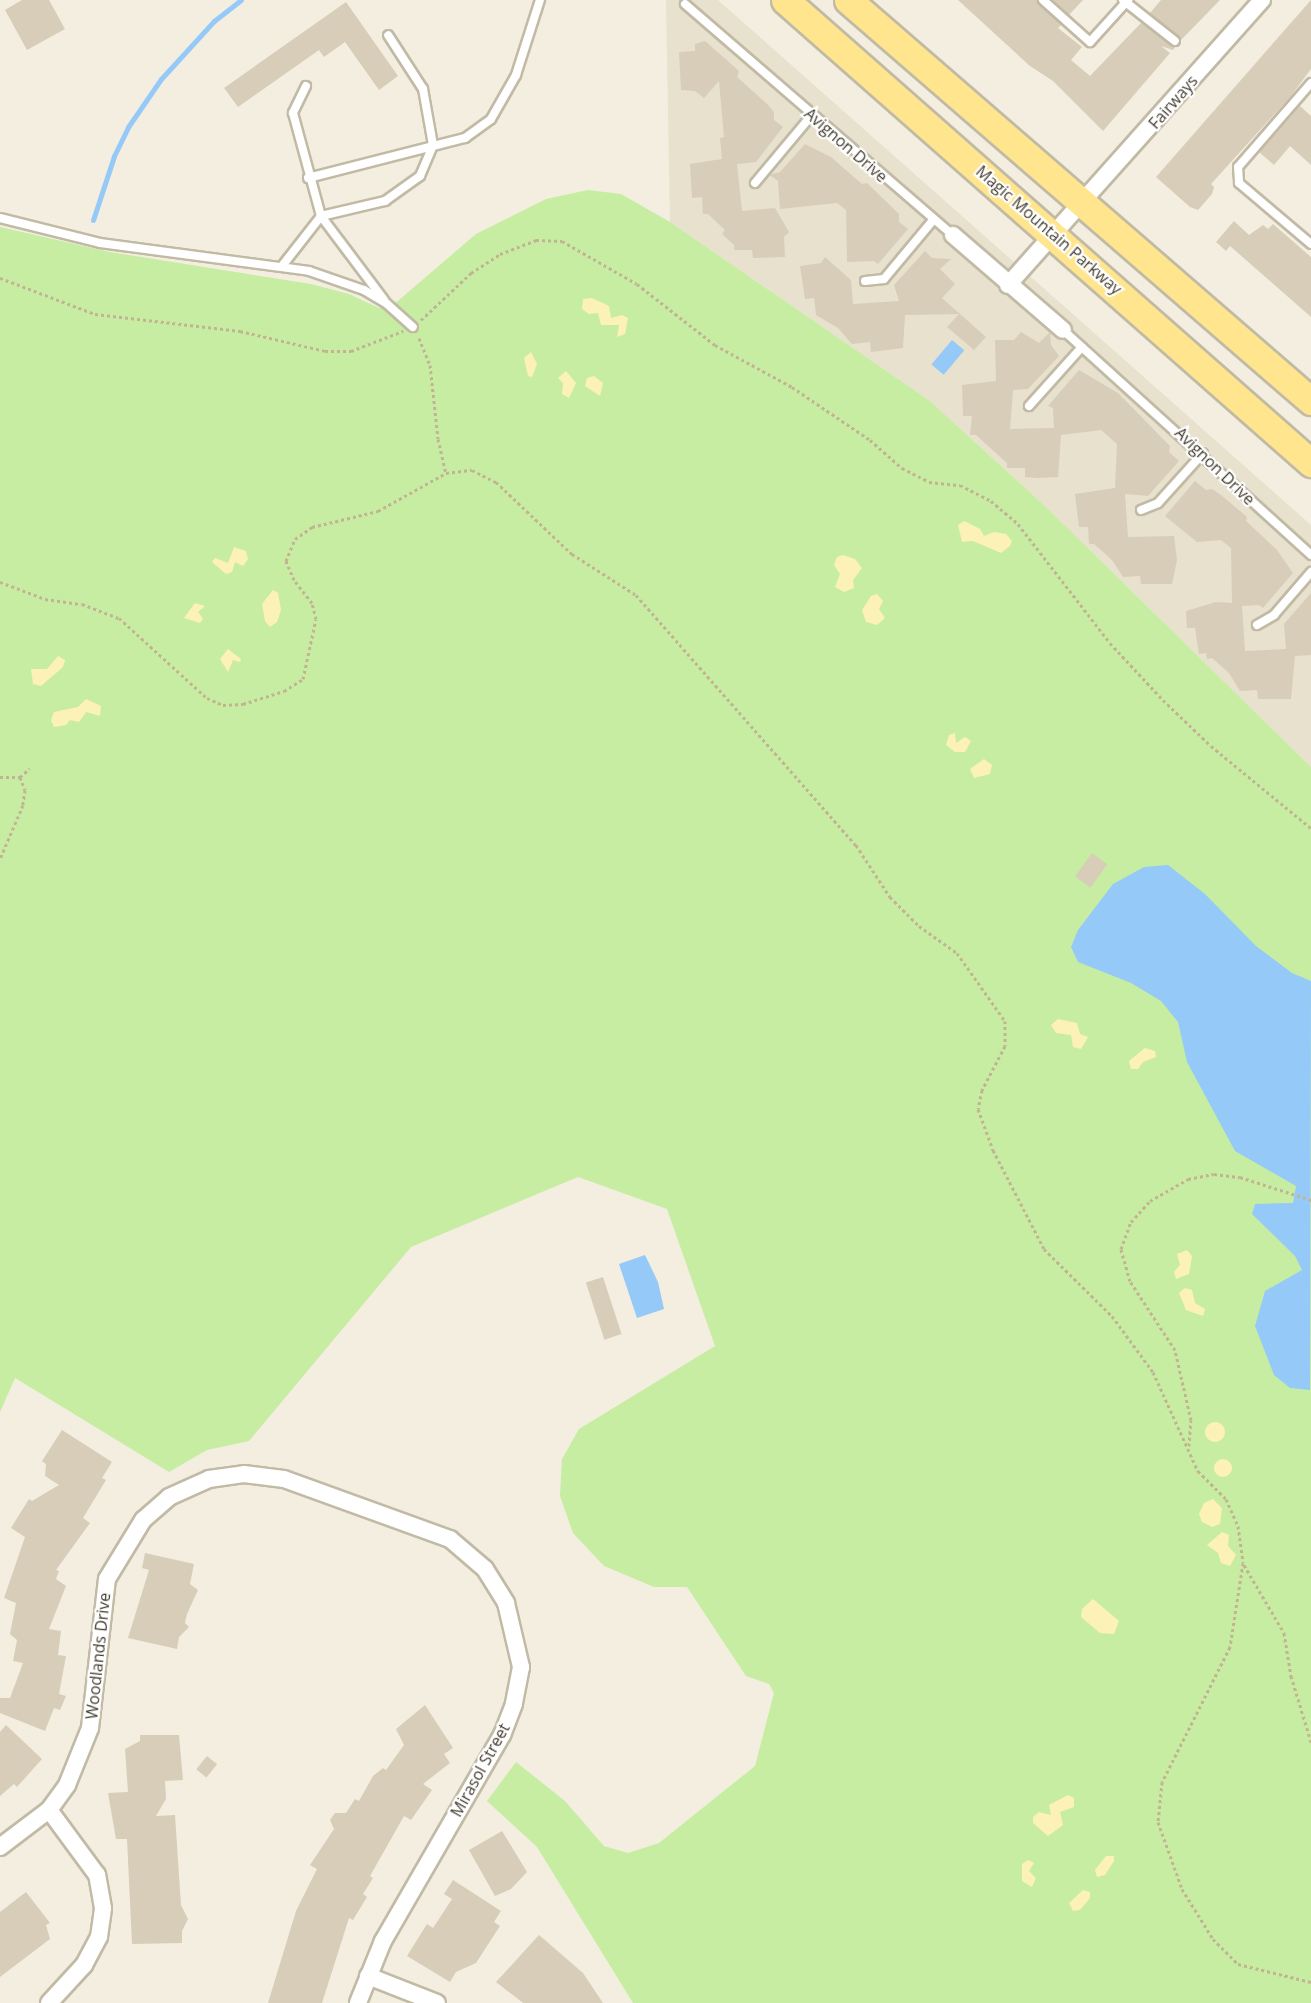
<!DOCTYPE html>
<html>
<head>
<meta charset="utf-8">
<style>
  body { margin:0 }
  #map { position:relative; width:1311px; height:2003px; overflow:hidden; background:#f3eee0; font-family:"Open Sans",sans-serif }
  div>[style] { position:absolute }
  .residential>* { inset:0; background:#e7e1ce }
  .green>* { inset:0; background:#c7eda3 }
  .sand>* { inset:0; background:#fdf2b6 }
  .round { border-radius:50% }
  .water>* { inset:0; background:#94c9f8; transform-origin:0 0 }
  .stream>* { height:5px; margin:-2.5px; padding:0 2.5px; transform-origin:2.5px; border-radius:2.5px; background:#94c9f8 }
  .building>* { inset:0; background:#d8cdb8; transform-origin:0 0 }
  .path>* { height:3px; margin-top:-1.5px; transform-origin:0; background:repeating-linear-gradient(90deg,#c2b492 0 3px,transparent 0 6px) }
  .roads { filter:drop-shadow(2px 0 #c1baa5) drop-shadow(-2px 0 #c1baa5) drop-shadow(0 2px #c1baa5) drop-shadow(0 -2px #c1baa5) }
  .service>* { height:8px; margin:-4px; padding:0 4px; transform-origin:4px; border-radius:4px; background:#fff }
  .minor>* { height:16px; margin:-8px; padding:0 8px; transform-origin:8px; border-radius:8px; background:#fff }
  .primary>* { height:27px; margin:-13.5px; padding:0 13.5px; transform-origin:13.5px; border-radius:13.5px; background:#ffe58d }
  span { translate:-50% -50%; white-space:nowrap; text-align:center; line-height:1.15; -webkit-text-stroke:4.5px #fff; paint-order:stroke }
  .street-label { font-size:16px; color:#443e31 }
</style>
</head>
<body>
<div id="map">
  <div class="residential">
    <div style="clip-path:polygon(666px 0,718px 0,1311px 525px,1311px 767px,1046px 507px,930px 401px,670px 222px)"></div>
  </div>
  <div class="green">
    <div style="clip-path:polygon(588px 190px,621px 194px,670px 222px,930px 401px,1046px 507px,1311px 767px,1311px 2003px,633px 2003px,537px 1847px,487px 1801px,516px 1762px,565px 1801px,604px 1846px,628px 1853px,659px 1843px,755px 1766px,774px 1693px,769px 1684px,746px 1676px,687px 1587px,654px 1587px,604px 1566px,573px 1533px,560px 1496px,562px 1459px,579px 1429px,715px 1346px,667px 1209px,578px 1177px,411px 1247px,249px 1441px,207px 1450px,169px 1472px,15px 1378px,0 1412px,0 227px,110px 252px,311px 284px,349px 294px,379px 308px,392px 306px,476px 234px,546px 199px)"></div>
  </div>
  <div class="sand">
    <div style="clip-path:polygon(592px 298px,609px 306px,611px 318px,622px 315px,628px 318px,625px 334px,617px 337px,619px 325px,601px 325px,598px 313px,589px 314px,582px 309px,583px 299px)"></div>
    <div style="clip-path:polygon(531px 352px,537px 364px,532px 377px,528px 376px,524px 358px)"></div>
    <div style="clip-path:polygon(566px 371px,576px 383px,569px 398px,562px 394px,563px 383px,558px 378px)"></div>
    <div style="clip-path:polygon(594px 376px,603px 383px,600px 396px,585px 386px,587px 378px)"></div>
    <div style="clip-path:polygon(964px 521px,980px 529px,984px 536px,994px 532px,1006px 534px,1012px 541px,1010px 546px,1001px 553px,973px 541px,962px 542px,958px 525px)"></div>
    <div style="clip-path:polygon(234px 547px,246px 551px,248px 559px,243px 566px,235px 562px,232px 572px,226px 574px,212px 562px,215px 558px,228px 563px)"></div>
    <div style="clip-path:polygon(843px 555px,855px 559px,862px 568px,853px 580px,854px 588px,844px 592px,835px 587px,840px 574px,834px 565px,837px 557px)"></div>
    <div style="clip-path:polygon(273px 590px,278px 593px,281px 610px,277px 622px,270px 627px,265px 621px,262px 604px)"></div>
    <div style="clip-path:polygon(877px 594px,883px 601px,879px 609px,885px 618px,877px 625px,866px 622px,862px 610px,871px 596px)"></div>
    <div style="clip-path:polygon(195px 603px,205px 606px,198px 612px,203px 619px,200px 623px,184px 618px)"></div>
    <div style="clip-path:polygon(228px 649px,241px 659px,240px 662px,233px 660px,228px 672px,220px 659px)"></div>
    <div style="clip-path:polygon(58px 656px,65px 660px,63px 667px,41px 686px,33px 684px,31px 669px,47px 669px)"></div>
    <div style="clip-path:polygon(86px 699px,101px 706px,100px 716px,86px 712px,79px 722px,70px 720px,66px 725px,54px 727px,51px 720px,54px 712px,78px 707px)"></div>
    <div style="clip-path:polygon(955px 733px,956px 743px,965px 737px,971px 741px,965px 752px,955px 752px,946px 745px,949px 735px)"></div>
    <div style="clip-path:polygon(984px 759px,992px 765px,990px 774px,974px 778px,970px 769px)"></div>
    <div style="clip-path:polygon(1058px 1019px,1077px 1023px,1080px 1034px,1088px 1037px,1081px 1049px,1073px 1047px,1071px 1035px,1056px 1033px,1051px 1025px)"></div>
    <div style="clip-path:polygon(1145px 1048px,1155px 1051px,1156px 1057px,1143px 1062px,1138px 1069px,1131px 1069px,1129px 1061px)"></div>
    <div style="clip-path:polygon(1187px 1250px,1192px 1256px,1189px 1274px,1176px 1279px,1174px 1272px,1180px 1265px,1177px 1254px)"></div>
    <div style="clip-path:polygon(1185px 1288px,1192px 1290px,1195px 1303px,1205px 1309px,1203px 1316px,1186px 1310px,1179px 1293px)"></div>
    <div class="round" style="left:1205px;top:1422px;width:20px;height:20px"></div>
    <div class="round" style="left:1214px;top:1459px;width:18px;height:18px"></div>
    <div style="clip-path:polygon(1213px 1499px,1222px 1508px,1220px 1524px,1212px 1527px,1202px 1522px,1199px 1514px,1204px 1503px)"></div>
    <div style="clip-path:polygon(1222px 1532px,1229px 1535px,1228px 1546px,1236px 1555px,1230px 1566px,1221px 1563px,1218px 1553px,1207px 1545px)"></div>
    <div style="clip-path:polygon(1093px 1599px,1119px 1621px,1114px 1634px,1100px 1633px,1081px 1617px,1082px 1609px)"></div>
    <div style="clip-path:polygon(1068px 1795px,1074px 1798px,1074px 1807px,1060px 1812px,1063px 1825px,1048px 1836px,1033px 1823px,1033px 1817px,1039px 1812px,1051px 1815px,1049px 1805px)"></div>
    <div style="clip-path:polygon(1106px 1856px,1114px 1856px,1114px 1861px,1105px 1875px,1097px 1877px,1095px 1870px)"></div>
    <div style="clip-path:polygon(1028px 1860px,1034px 1863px,1029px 1871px,1036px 1878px,1032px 1887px,1022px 1881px,1022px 1864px)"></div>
    <div style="clip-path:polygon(1083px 1890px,1090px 1892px,1090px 1898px,1080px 1910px,1073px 1911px,1069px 1903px)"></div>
  </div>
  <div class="water">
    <div style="left:952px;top:340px;width:16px;height:32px;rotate:40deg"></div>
    <div style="clip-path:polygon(1168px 865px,1205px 894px,1256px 946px,1292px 973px,1311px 981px,1310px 1390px,1290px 1388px,1274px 1375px,1255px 1326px,1265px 1291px,1302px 1270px,1295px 1256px,1252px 1214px,1255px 1204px,1293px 1203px,1296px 1186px,1235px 1151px,1187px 1062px,1178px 1022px,1161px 1001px,1131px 983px,1078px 962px,1071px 947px,1078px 930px,1113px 884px,1144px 867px)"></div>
    <div style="clip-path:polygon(645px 1255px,658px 1282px,664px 1309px,637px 1318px,619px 1264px)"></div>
  </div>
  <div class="stream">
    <div style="left:93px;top:220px;width:67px;rotate:-71.8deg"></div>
    <div style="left:114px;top:156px;width:32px;rotate:-64deg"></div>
    <div style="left:128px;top:127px;width:58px;rotate:-55.5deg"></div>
    <div style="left:161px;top:79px;width:79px;rotate:-47.6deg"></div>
    <div style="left:214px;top:21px;width:34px;rotate:-38deg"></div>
  </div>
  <div class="building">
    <div style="clip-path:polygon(22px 0,49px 0,65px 29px,27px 50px,5px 10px)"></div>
    <div style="clip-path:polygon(958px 0,1037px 0,1061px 25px,1058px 28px,1082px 47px,1071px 60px,1090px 76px,1141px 23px,1175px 47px,1173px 50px,1161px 46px,1170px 53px,1103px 131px,1053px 81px,1030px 66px)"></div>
    <div style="clip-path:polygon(1053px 0,1083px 0,1069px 15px)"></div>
    <div style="clip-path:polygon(1161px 0,1220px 0,1181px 40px,1150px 13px)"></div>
    <div style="clip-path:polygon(1311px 0,1311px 69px,1290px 97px,1211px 184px,1214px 187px,1212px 194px,1198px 210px,1190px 207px,1156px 177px)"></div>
    <div style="clip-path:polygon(346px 2px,398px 76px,379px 90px,345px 42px,324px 57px,319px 50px,238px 107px,224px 88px)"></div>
    <div style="clip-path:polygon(705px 41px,739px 71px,737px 77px,767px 104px,774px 112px,774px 120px,783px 127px,756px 162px,737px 164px,742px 211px,775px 208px,789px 232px,784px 237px,785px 257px,753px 258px,752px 250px,734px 250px,734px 245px,722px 234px,725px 230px,708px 214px,703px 214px,702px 197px,692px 198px,690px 164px,722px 159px,720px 138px,724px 137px,719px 81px,704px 98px,695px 91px,681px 90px,679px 52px,695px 51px,695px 44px)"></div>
    <div style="clip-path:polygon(1300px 106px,1311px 116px,1311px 165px,1290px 146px,1274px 165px,1259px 152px)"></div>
    <div style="clip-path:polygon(805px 144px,831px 157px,862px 184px,867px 183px,899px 214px,899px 222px,908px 229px,878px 264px,874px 261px,847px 262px,846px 210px,837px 203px,780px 209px,778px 181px,770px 175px,780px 172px)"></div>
    <div style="clip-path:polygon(1234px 221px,1249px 235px,1263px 225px,1268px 229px,1273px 224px,1311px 257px,1311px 317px,1230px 246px,1226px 251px,1216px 242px)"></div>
    <div style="clip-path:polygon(925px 251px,932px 258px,951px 259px,940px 269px,955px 284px,942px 298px,986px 337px,974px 350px,947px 327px,959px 314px,905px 315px,903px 348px,871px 352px,870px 342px,852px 344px,838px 328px,816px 315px,814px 298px,805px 299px,800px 266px,821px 263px,825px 257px,851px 280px,853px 304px,899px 301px,894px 285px)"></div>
    <div style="clip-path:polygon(1021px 332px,1039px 343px,1050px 332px,1051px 345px,1059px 356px,1028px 389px,1013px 390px,1010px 429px,1054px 428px,1053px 408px,1048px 406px,1079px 370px,1118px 393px,1170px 446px,1169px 452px,1179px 461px,1148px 496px,1125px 494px,1128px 537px,1174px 536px,1177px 560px,1172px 584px,1141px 584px,1140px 576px,1123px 577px,1112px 560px,1094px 544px,1089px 544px,1088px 527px,1079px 527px,1075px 494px,1115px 488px,1117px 444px,1101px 430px,1061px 435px,1058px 477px,1038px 478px,1025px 477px,1025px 468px,1007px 468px,1007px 463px,976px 435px,970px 435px,972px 416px,963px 416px,962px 385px,996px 381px,995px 340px,1014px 340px)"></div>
    <div style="clip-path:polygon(1195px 481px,1206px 490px,1212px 489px,1221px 495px,1247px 517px,1246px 521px,1277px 550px,1293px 573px,1263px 608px,1259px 605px,1242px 606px,1245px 651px,1286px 649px,1284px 624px,1311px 593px,1311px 655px,1295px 656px,1291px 699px,1258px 699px,1257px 690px,1240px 691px,1229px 673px,1212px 658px,1207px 659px,1206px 653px,1199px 654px,1195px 628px,1187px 628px,1186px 611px,1216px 602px,1232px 603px,1231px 548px,1221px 540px,1197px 542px,1165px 516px)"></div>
    <div style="left:1092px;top:853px;width:19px;height:29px;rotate:36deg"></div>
    <div style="left:603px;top:1277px;width:60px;height:18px;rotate:72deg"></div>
    <div style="clip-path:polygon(62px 1430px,112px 1462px,102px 1478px,106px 1480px,83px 1518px,90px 1523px,56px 1570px,59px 1571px,56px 1579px,66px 1586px,49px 1629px,61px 1631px,58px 1655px,66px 1656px,59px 1694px,66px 1696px,60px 1710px,54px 1708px,45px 1731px,0 1713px,0 1698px,10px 1698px,23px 1663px,13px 1661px,17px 1640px,10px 1634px,16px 1603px,4px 1598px,25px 1537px,11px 1528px,29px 1499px,32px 1501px,59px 1485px,45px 1476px,46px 1464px,42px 1461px)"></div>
    <div style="clip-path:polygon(145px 1553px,194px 1564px,190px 1584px,198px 1590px,187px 1614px,185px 1623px,189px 1627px,179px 1637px,177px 1649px,128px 1638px,149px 1570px,142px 1568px)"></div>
    <div style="clip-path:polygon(425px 1705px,453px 1748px,444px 1754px,450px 1763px,423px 1784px,432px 1790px,411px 1820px,404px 1816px,370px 1876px,373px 1878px,363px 1894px,367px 1897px,353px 1920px,349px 1918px,322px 2003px,268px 2003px,296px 1911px,317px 1869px,310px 1865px,334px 1829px,330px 1820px,335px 1813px,346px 1813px,355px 1799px,359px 1801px,373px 1776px,383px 1768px,386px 1770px,404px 1745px,396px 1729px)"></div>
    <div style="clip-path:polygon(6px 1725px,42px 1759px,17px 1787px,14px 1784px,0 1796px,0 1732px)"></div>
    <div style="clip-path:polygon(140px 1735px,179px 1735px,183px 1780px,165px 1781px,166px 1799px,156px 1816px,175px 1815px,181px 1905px,188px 1919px,182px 1931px,182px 1943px,132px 1944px,127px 1839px,116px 1839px,108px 1793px,128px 1792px,125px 1749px,140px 1741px)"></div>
    <div style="left:207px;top:1756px;width:13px;height:17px;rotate:39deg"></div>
    <div style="clip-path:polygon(502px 1831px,527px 1872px,511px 1889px,495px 1896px,469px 1850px)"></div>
    <div style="clip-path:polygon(453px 1880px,501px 1911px,494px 1922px,500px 1926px,476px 1963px,456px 1972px,450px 1982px,407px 1956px,427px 1924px,433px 1928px,452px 1899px,444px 1894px)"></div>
    <div style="clip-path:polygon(26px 1892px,50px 1923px,46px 1925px,50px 1939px,0 1977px,0 1912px)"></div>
    <div style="clip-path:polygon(539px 1935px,583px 1973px,603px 2003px,523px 2003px,496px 1982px)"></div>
  </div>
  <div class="path">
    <div style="left:0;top:278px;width:102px;rotate:20.8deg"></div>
    <div style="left:95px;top:314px;width:146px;rotate:6.7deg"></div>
    <div style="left:240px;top:331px;width:87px;rotate:13.2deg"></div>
    <div style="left:325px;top:351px;width:26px"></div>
    <div style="left:351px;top:351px;width:56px;rotate:-21deg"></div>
    <div style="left:421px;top:320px;width:69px;rotate:-43.2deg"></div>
    <div style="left:471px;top:273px;width:35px;rotate:-33deg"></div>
    <div style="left:500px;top:254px;width:39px;rotate:-21deg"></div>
    <div style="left:536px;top:240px;width:26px;rotate:2deg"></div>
    <div style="left:562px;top:241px;width:86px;rotate:29.8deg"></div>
    <div style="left:637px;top:284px;width:99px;rotate:38deg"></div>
    <div style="left:715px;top:345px;width:88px;rotate:28.6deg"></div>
    <div style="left:792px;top:387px;width:94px;rotate:34.2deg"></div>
    <div style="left:870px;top:440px;width:43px;rotate:41.2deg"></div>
    <div style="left:902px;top:468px;width:30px;rotate:27deg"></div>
    <div style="left:929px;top:482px;width:31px;rotate:6deg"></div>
    <div style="left:960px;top:485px;width:35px;rotate:27deg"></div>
    <div style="left:991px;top:501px;width:35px;rotate:40deg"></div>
    <div style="left:1018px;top:524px;width:150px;rotate:52.3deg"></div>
    <div style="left:1110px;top:643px;width:78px;rotate:47.1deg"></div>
    <div style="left:1163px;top:700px;width:66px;rotate:43.8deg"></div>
    <div style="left:1211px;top:746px;width:129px;rotate:39.4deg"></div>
    <div style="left:419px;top:338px;width:29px;rotate:68deg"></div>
    <div style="left:430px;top:365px;width:74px;rotate:83.8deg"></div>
    <div style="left:438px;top:439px;width:35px;rotate:77deg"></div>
    <div style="left:0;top:582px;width:48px;rotate:20.7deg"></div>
    <div style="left:45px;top:599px;width:37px;rotate:8deg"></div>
    <div style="left:82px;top:604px;width:40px;rotate:21deg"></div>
    <div style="left:119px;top:618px;width:119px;rotate:42.3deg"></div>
    <div style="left:207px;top:698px;width:17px;rotate:24deg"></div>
    <div style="left:223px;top:705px;width:20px;rotate:-3deg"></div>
    <div style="left:243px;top:704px;width:43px;rotate:-17.6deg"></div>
    <div style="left:284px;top:691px;width:22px;rotate:-32deg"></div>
    <div style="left:303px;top:679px;width:61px;rotate:-77.8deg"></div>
    <div style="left:316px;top:619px;width:16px;rotate:-104deg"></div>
    <div style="left:312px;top:603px;width:29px;rotate:-128deg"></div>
    <div style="left:294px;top:580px;width:21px;rotate:-113deg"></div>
    <div style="left:286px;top:561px;width:24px;rotate:-68deg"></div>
    <div style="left:295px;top:539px;width:21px;rotate:-35deg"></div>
    <div style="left:312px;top:527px;width:68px;rotate:-13.6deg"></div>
    <div style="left:378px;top:511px;width:78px;rotate:-29.2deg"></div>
    <div style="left:446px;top:473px;width:26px;rotate:-7deg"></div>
    <div style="left:472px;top:470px;width:27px;rotate:27deg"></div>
    <div style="left:496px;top:482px;width:105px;rotate:43.5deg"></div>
    <div style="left:572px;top:554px;width:76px;rotate:32.6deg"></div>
    <div style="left:636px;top:595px;width:333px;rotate:48.7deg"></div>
    <div style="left:856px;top:845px;width:62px;rotate:56.8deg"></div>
    <div style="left:890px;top:897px;width:41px;rotate:45deg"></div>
    <div style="left:919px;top:926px;width:47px;rotate:35.4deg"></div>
    <div style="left:957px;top:953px;width:83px;rotate:54.8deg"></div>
    <div style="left:1005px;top:1021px;width:25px;rotate:90deg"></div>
    <div style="left:1005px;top:1046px;width:50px;rotate:117.6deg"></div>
    <div style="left:982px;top:1090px;width:19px;rotate:102deg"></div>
    <div style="left:978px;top:1109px;width:44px;rotate:69.9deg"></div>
    <div style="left:993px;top:1150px;width:111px;rotate:62.7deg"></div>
    <div style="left:1044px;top:1249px;width:95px;rotate:44.6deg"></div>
    <div style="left:1112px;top:1316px;width:69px;rotate:53.8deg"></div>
    <div style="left:1153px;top:1372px;width:109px;rotate:65.6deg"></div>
    <div style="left:1198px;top:1471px;width:40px;rotate:45deg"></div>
    <div style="left:1226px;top:1499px;width:30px;rotate:66deg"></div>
    <div style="left:1238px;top:1526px;width:37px;rotate:82deg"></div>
    <div style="left:1243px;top:1563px;width:85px;rotate:98.8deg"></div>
    <div style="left:1230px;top:1647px;width:151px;rotate:116.7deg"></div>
    <div style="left:1162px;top:1782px;width:40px;rotate:95.7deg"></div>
    <div style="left:1158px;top:1822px;width:71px;rotate:70.3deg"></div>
    <div style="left:1182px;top:1889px;width:59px;rotate:58.2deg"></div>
    <div style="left:1213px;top:1939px;width:35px;rotate:45deg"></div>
    <div style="left:1238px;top:1964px;width:75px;rotate:13.9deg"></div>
    <div style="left:0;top:777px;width:20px"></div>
    <div style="left:20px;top:777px;width:14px;rotate:69deg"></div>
    <div style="left:25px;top:790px;width:15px;rotate:98deg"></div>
    <div style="left:23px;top:805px;width:59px;rotate:113.1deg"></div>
    <div style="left:20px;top:777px;width:13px;rotate:-42deg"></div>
    <div style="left:1189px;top:1446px;width:26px;rotate:-86deg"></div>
    <div style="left:1191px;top:1420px;width:72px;rotate:-102.9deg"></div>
    <div style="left:1175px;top:1350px;width:82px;rotate:-123.1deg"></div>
    <div style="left:1130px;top:1281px;width:33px;rotate:-106deg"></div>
    <div style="left:1121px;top:1249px;width:29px;rotate:-70deg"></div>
    <div style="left:1131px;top:1222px;width:28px;rotate:-48deg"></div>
    <div style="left:1150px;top:1201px;width:44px;rotate:-30.1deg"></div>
    <div style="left:1188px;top:1179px;width:26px;rotate:-11deg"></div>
    <div style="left:1214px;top:1174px;width:26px;rotate:7deg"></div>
    <div style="left:1240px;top:1177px;width:75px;rotate:17.9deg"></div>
    <div style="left:1244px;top:1565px;width:79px;rotate:59.5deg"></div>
    <div style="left:1284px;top:1633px;width:44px;rotate:80.8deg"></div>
    <div style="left:1291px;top:1676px;width:69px;rotate:73.1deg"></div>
  </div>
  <div class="roads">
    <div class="service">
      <div style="left:1043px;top:0;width:63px;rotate:41.8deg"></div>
      <div style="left:1090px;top:42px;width:57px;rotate:-47.9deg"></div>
      <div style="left:1123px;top:0;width:66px;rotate:38.3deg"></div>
      <div style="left:685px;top:4px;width:354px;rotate:40.8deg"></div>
      <div style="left:1311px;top:83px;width:111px;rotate:131deg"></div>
      <div style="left:1238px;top:167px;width:16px;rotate:86deg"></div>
      <div style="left:1239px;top:183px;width:94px;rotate:40.3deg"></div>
      <div style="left:306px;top:86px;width:30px;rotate:116deg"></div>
      <div style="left:293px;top:113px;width:107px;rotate:74.8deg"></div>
      <div style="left:321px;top:216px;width:105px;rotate:53.1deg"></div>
      <div style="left:308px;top:178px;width:162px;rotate:-14.3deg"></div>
      <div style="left:465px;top:138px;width:32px;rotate:-36deg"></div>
      <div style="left:491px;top:119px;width:51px;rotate:-60.4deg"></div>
      <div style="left:516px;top:75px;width:79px;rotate:-72.3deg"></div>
      <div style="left:755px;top:183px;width:87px;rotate:-50.1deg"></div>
      <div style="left:0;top:218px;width:103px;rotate:14deg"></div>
      <div style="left:100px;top:243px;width:211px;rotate:7.6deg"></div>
      <div style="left:309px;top:271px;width:58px;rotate:19.1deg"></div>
      <div style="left:364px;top:290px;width:26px;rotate:31deg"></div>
      <div style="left:386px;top:303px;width:36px;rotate:42deg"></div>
      <div style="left:282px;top:266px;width:63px;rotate:-52deg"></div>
      <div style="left:321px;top:216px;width:66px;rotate:-13.2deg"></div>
      <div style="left:385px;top:201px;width:43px;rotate:-35.5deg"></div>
      <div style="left:420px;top:176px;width:34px;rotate:-67deg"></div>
      <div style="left:433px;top:145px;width:57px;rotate:-100.1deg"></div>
      <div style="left:423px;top:89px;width:64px;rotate:-122.9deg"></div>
      <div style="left:865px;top:281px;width:19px;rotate:-6deg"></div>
      <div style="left:884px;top:279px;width:78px;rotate:-50.2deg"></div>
      <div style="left:1063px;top:330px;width:335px;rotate:42.2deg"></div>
      <div style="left:1029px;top:406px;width:79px;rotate:-48.1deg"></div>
      <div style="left:1141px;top:510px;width:18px;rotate:-22deg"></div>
      <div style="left:1158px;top:503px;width:67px;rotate:-48deg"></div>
      <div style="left:1257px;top:625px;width:20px;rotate:-30deg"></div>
      <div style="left:1274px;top:615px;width:57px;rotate:-49.3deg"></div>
    </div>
    <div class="minor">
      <div style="left:953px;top:235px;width:145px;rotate:40.8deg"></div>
      <div style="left:1008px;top:285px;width:382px;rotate:-48.3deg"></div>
      <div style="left:0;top:1847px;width:61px;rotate:-37.1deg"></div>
      <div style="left:49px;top:1810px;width:31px;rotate:-54deg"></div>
      <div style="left:67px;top:1785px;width:61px;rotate:-68deg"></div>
      <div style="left:90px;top:1728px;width:150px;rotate:-83.5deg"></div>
      <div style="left:107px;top:1579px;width:69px;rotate:-58.6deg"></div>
      <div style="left:143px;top:1520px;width:35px;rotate:-41deg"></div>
      <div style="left:169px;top:1497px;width:44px;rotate:-24.2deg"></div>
      <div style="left:209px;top:1479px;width:35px;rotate:-8deg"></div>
      <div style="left:244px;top:1474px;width:40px;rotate:7.1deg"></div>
      <div style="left:284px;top:1479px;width:177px;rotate:19.9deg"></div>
      <div style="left:450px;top:1539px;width:46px;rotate:40.6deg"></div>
      <div style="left:485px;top:1569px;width:40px;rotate:58deg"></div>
      <div style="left:506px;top:1603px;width:66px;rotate:76.8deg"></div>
      <div style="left:521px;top:1667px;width:38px;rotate:101deg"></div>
      <div style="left:514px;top:1704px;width:33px;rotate:111deg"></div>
      <div style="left:502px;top:1735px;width:238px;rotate:120deg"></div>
      <div style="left:383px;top:1941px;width:67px;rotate:112deg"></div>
      <div style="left:368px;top:1976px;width:74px;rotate:21.4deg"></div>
      <div style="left:49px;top:2003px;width:52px;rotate:-47.4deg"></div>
      <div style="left:84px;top:1965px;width:32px;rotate:-62deg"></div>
      <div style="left:99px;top:1937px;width:29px;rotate:-82deg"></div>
      <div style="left:103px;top:1908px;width:34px;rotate:-100deg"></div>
      <div style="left:97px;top:1875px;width:81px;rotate:-126.4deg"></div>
    </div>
    <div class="primary">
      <div style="left:785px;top:0;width:701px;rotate:41.36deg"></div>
      <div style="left:848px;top:0;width:613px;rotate:40.9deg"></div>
    </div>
  </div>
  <div class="street-label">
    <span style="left:1173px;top:102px;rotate:-49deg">Fairways</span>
    <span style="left:846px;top:145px;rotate:41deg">Avignon Drive</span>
    <span style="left:1049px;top:230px;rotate:41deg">Magic Mountain Parkway</span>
    <span style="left:1215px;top:466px;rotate:44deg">Avignon Drive</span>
    <span style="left:98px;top:1656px;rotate:-84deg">Woodlands Drive</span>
    <span style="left:480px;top:1770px;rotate:-61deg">Mirasol Street</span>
  </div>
</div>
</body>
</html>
